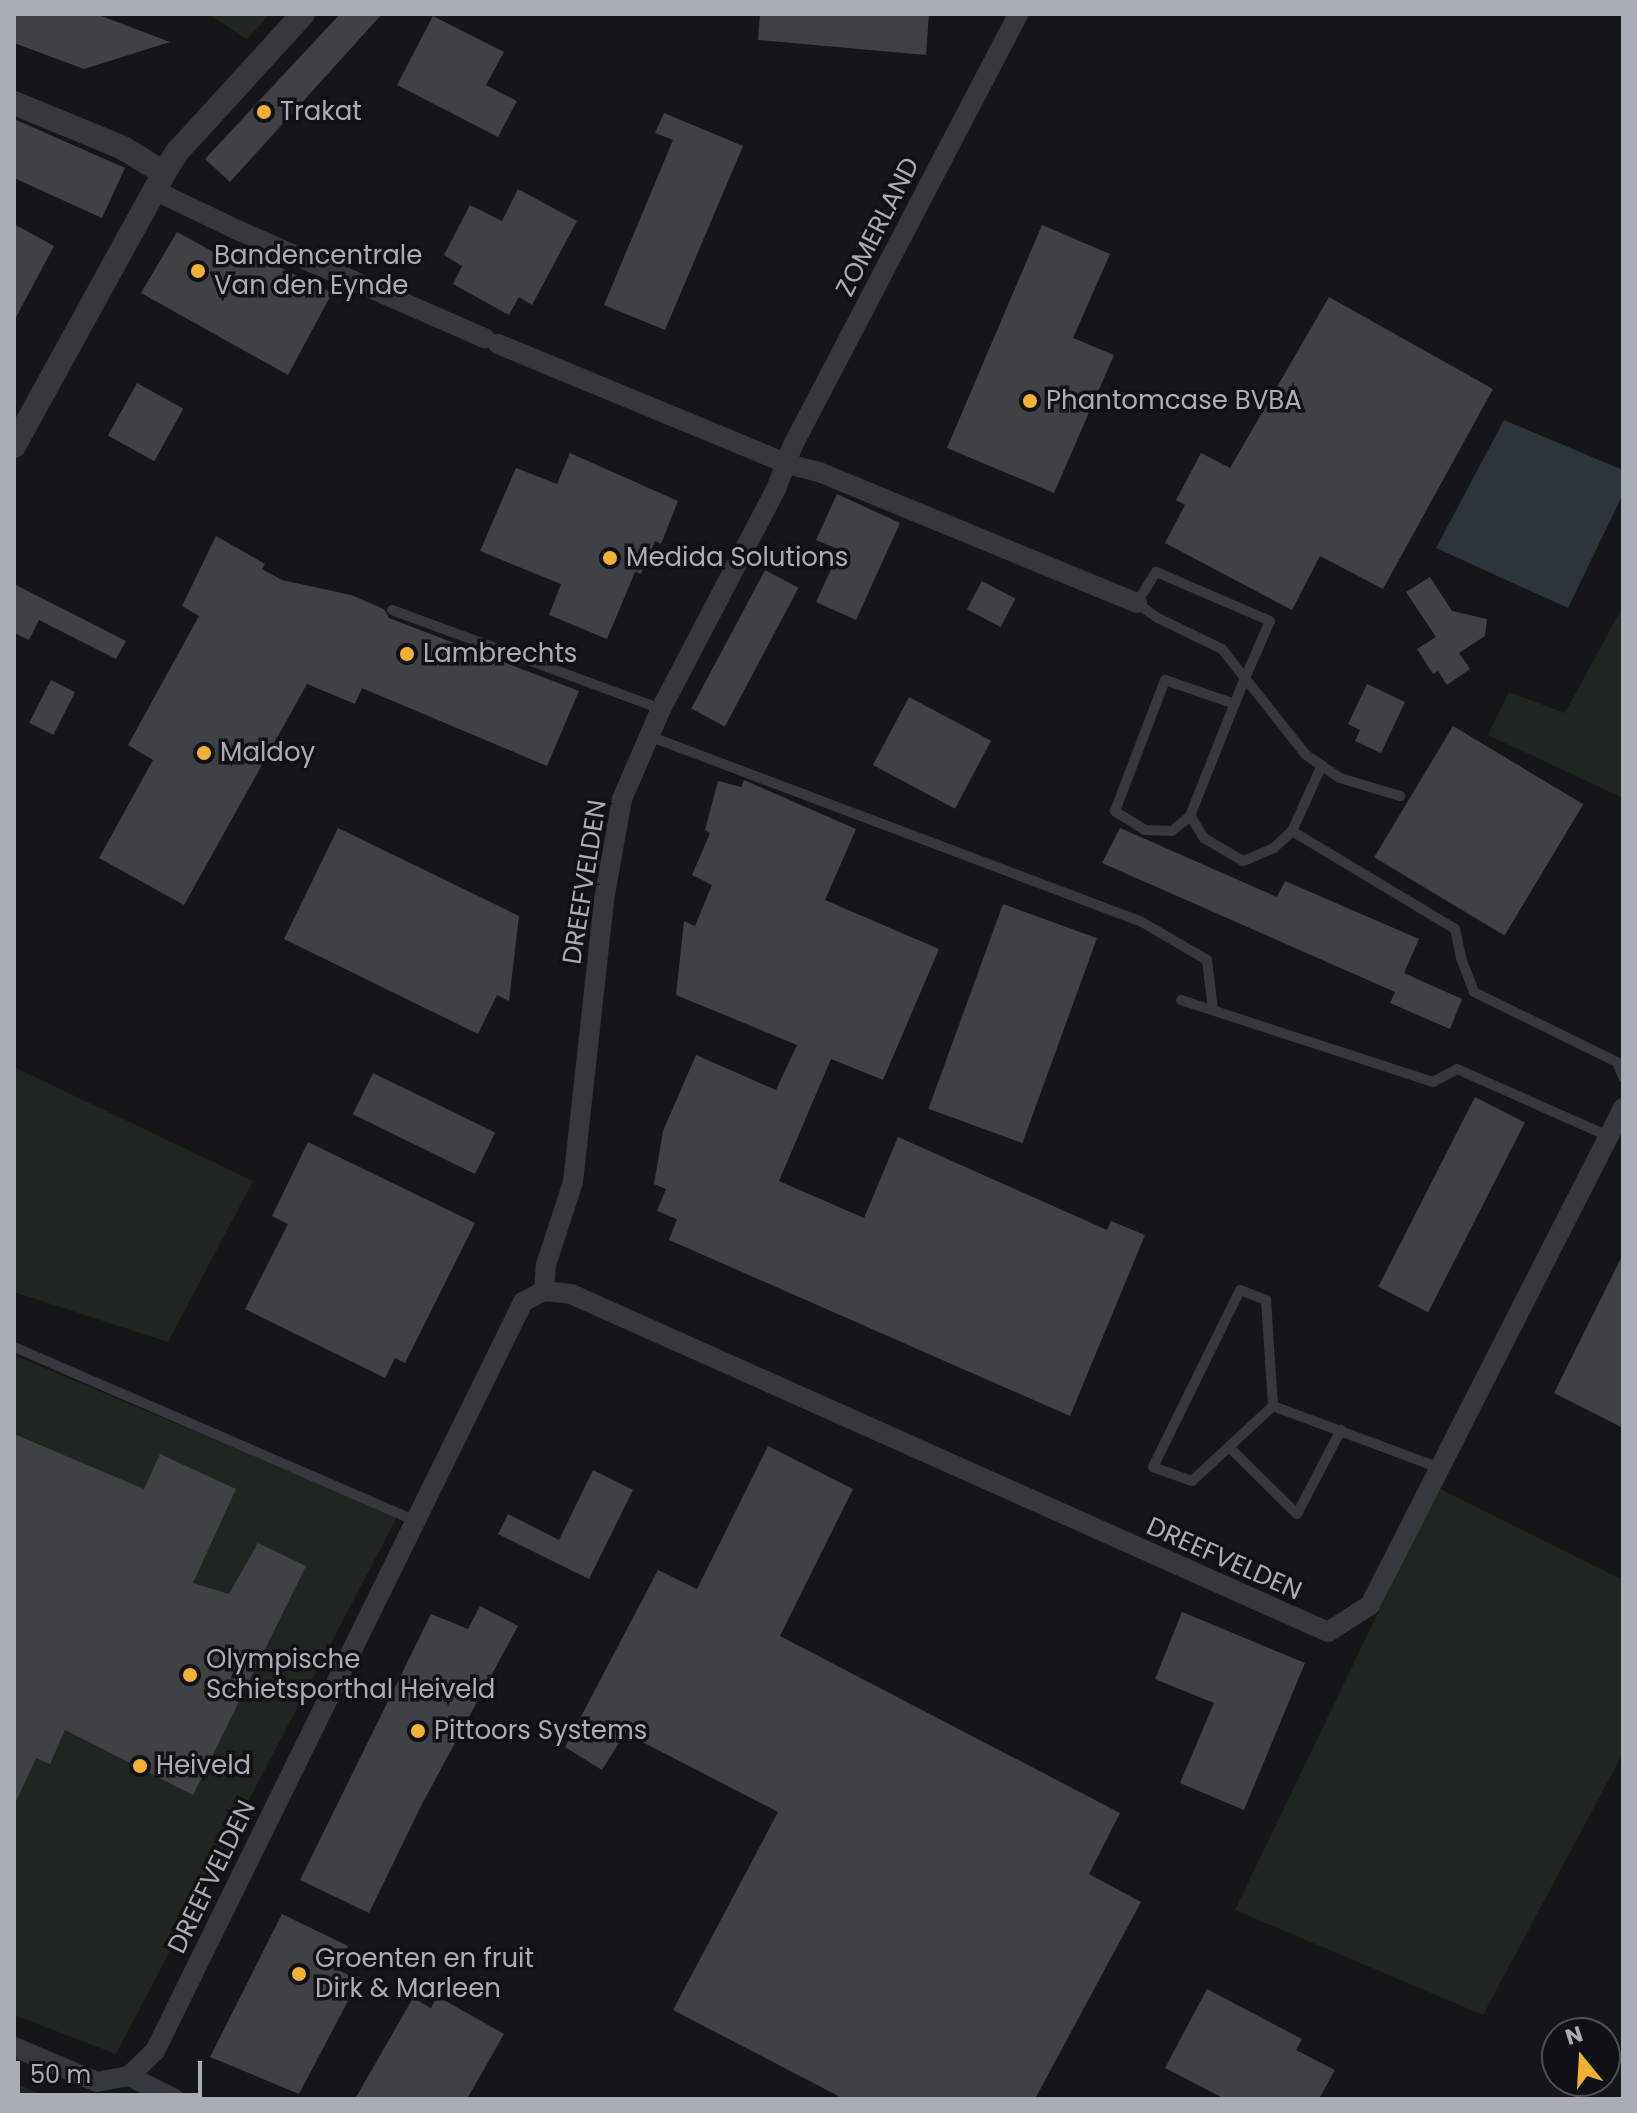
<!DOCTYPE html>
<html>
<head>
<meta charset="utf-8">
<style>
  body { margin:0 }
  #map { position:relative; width:1637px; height:2113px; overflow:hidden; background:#161618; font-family:Poppins,sans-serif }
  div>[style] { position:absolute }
  .green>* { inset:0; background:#1e261f }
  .water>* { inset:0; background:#2c353c }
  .building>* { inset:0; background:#404145; transform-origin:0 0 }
  .service>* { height:10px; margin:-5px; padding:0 5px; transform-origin:5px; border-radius:5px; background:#37383d }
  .minor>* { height:20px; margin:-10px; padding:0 10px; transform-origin:10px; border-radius:10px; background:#37383d }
  .tertiary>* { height:24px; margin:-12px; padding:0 12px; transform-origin:12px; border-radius:12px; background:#37383d }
  .dots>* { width:22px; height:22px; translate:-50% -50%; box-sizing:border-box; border:4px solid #111113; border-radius:50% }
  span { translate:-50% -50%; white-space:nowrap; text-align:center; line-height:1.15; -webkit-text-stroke:7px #111113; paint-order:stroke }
  .poi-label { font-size:26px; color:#a8adb8 }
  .left { translate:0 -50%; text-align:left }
  .street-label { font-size:26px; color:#a8adb8 }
  .frame { position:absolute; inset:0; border:16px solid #a8adb8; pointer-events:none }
  .north { position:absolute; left:1541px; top:2017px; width:80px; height:80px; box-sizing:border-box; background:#111113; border:2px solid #4d4f55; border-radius:50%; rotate:342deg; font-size:22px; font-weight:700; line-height:32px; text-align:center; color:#a8adb8 }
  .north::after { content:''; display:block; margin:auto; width:28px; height:36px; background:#f2b134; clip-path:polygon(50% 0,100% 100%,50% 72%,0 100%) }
  .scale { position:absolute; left:16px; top:2061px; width:186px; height:36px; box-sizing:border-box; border:4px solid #a8adb8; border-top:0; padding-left:10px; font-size:24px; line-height:28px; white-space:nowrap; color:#a8adb8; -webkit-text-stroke:6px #111113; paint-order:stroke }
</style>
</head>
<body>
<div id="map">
  <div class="green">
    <div style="clip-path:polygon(208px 14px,270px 14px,247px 39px)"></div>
    <div style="clip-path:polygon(1623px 606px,1623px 798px,1488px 735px,1509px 692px,1565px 713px)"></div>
    <div style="clip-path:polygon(14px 1067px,253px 1181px,168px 1342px,14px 1292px)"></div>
    <div style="clip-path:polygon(14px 1355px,397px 1517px,116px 2054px,14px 2015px)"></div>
    <div style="clip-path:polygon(1438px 1488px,1623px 1580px,1623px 1753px,1483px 2015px,1235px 1910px)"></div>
    <div style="clip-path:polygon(14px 2083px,53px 2099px,14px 2099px)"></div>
  </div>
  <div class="water">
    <div style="clip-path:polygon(1504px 420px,1623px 470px,1623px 494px,1568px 608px,1436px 548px)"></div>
  </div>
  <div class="building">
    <div style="clip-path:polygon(14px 14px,96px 14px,170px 42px,84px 69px,14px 43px)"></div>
    <div style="clip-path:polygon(340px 14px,382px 14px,230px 182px,205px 159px)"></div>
    <div style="clip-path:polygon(760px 14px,929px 14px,926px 55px,758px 40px)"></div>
    <div style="clip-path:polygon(433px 16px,504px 52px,486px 85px,517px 101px,498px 137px,397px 85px)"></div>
    <div style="clip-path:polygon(664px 113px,743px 146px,665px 330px,604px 305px,673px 140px,655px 133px)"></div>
    <div style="clip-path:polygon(14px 119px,125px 168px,102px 218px,14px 178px)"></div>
    <div style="clip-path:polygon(518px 189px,577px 221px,532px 305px,519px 297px,509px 315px,453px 284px,462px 266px,444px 255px,470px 205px,502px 221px)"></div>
    <div style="clip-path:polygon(14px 224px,54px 246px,14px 321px)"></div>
    <div style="clip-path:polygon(1042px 225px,1110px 254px,1073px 338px,1114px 355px,1054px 493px,947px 448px)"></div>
    <div style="clip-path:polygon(177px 232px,243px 268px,251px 253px,332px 293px,288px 375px,141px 293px)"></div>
    <div style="clip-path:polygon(1329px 297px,1493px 389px,1383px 589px,1320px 556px,1292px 610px,1165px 543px,1185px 505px,1176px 500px,1201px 453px,1230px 468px)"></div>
    <div style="left:137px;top:383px;width:53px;height:60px;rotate:29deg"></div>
    <div style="clip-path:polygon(570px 453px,678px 501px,661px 544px,655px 541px,641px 574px,635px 572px,607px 639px,549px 615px,561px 584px,480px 551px,516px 468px,557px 484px)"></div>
    <div style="clip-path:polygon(837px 494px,900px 523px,856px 620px,816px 602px,840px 550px,816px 540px)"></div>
    <div style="clip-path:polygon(216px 536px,265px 564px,262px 569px,282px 580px,351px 595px,384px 609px,389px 618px,579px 691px,547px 766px,362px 688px,355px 704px,307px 684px,184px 905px,99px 858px,153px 760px,128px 745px,199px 616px,182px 606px)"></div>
    <div style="left:765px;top:570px;width:38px;height:157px;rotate:28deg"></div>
    <div style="clip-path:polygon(1430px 577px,1452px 611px,1487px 619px,1485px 636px,1459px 653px,1470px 669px,1447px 685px,1438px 671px,1433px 674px,1417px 649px,1436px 637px,1406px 592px)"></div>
    <div style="left:982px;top:581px;width:38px;height:32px;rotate:28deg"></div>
    <div style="clip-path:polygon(14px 584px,126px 641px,116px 659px,39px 620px,29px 640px,14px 633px)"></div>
    <div style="left:51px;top:680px;width:27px;height:48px;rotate:27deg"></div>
    <div style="clip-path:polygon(1367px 684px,1405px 702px,1381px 753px,1355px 741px,1360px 730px,1348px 724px)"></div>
    <div style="left:909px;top:697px;width:93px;height:77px;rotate:28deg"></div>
    <div style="left:1453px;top:726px;width:152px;height:153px;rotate:31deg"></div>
    <div style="clip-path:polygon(744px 780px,856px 829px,825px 900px,939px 949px,883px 1080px,831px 1059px,779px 1181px,864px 1218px,898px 1137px,1107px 1230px,1111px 1221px,1145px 1235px,1070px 1416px,669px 1240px,677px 1219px,657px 1211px,666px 1189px,654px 1184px,663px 1131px,696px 1055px,776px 1090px,797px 1045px,676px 995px,684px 921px,695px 926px,712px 885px,692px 875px,710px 833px,705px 830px,718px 781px,741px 787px)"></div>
    <div style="clip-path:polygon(338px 828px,519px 916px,509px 1001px,497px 995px,478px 1034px,284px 939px)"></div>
    <div style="clip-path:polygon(1120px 828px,1277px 897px,1285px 881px,1419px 939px,1404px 973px,1462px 999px,1450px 1029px,1390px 1003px,1395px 992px,1102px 863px)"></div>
    <div style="left:1003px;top:904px;width:100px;height:218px;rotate:20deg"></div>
    <div style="left:373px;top:1073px;width:136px;height:46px;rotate:26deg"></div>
    <div style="left:1475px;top:1097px;width:56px;height:213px;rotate:27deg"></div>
    <div style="clip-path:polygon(308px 1142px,475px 1223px,405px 1363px,395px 1358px,385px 1378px,245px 1309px,288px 1224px,272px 1216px)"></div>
    <div style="clip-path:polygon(1623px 1254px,1623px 1428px,1554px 1393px)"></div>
    <div style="clip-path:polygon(14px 1434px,144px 1489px,160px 1454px,236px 1489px,193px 1583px,229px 1594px,258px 1543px,306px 1566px,193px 1795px,65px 1730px,50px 1764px,36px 1758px,14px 1806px)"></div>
    <div style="clip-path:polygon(768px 1446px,853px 1489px,780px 1636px,1120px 1813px,1089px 1874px,1141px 1902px,1035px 2099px,844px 2099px,673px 2010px,778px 1812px,625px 1733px,602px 1770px,565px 1747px,658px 1570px,697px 1589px)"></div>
    <div style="clip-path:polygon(593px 1470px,633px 1490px,589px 1579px,498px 1534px,508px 1514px,559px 1540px)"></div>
    <div style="clip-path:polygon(480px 1606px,518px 1626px,421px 1806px,369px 1913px,300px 1880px,431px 1614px,468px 1629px)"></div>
    <div style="clip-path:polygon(1182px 1612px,1305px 1663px,1244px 1810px,1180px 1783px,1214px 1703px,1155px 1679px)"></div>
    <div style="clip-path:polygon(282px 1914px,348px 1946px,336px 1969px,359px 1980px,299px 2094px,210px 2057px)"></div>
    <div style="clip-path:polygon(1207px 1989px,1302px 2039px,1296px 2050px,1335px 2070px,1319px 2099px,1225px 2099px,1165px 2068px)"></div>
    <div style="clip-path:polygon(437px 1996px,504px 2034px,467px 2099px,355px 2099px,413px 1998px,431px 2008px)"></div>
  </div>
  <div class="service">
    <div style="left:392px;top:610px;width:287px;rotate:20.2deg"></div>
    <div style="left:649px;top:736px;width:527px;rotate:20.67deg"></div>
    <div style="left:1142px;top:922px;width:75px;rotate:30.3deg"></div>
    <div style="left:1207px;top:960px;width:50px;rotate:83.2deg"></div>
    <div style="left:1322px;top:765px;width:72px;rotate:114.4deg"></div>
    <div style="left:1292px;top:831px;width:25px;rotate:137deg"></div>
    <div style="left:1274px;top:848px;width:34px;rotate:157deg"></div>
    <div style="left:1243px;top:861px;width:45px;rotate:-149.5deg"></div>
    <div style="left:1204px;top:838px;width:26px;rotate:-122deg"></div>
    <div style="left:1190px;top:816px;width:149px;rotate:-68.3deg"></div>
    <div style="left:1245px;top:678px;width:62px;rotate:-66.3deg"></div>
    <div style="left:1270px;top:621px;width:124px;rotate:-156.7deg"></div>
    <div style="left:1156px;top:572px;width:36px;rotate:122deg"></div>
    <div style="left:1137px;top:603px;width:26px;rotate:36deg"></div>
    <div style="left:1158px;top:618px;width:71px;rotate:25.8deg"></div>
    <div style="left:1222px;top:649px;width:37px;rotate:52deg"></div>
    <div style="left:1245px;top:678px;width:98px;rotate:51.6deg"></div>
    <div style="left:1306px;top:755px;width:41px;rotate:34.1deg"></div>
    <div style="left:1340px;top:778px;width:63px;rotate:16.7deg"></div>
    <div style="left:1190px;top:816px;width:23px;rotate:140deg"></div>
    <div style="left:1172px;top:831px;width:27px;rotate:-178deg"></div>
    <div style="left:1145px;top:830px;width:36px;rotate:-148deg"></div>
    <div style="left:1115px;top:811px;width:140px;rotate:-69.1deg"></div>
    <div style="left:1165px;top:680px;width:74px;rotate:18.9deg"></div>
    <div style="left:1292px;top:831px;width:190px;rotate:31deg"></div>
    <div style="left:1455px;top:929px;width:30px;rotate:78deg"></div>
    <div style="left:1461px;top:958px;width:36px;rotate:69deg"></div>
    <div style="left:1474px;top:992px;width:159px;rotate:26.1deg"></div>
    <div style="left:1617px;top:1062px;width:16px;rotate:68deg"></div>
    <div style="left:1181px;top:1000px;width:265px;rotate:18deg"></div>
    <div style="left:1433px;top:1082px;width:27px;rotate:-28deg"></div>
    <div style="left:1457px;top:1069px;width:165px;rotate:23.9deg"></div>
    <div style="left:14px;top:1347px;width:439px;rotate:23.4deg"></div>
    <div style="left:1273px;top:1406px;width:110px;rotate:137.2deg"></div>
    <div style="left:1192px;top:1481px;width:41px;rotate:-160.3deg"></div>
    <div style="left:1153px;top:1467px;width:197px;rotate:-63.8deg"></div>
    <div style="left:1240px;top:1290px;width:28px;rotate:21deg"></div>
    <div style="left:1266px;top:1300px;width:106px;rotate:86.2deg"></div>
    <div style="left:1273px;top:1406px;width:175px;rotate:20.4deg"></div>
    <div style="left:1229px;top:1447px;width:95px;rotate:44.6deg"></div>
    <div style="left:1297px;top:1514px;width:95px;rotate:-62.4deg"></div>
  </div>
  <div class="minor">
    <div style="left:154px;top:190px;width:90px;rotate:25.7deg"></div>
    <div style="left:235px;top:229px;width:273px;rotate:23.6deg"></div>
    <div style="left:498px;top:344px;width:313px;rotate:22.5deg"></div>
    <div style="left:787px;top:464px;width:33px;rotate:14deg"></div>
    <div style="left:819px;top:472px;width:344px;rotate:22.4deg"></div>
    <div style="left:544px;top:1291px;width:26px;rotate:-86deg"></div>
    <div style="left:546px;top:1265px;width:87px;rotate:-72deg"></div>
    <div style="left:573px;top:1182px;width:284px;rotate:-83.7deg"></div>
    <div style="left:604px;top:900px;width:103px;rotate:-79.9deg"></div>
    <div style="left:622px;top:799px;width:98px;rotate:-66.6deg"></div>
    <div style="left:661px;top:709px;width:248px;rotate:-62.4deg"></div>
    <div style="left:776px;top:489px;width:47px;rotate:-68.9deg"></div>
    <div style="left:793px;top:445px;width:486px;rotate:-62.4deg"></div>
    <div style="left:14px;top:2047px;width:90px;rotate:22.9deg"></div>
    <div style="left:97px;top:2082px;width:33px;rotate:-11deg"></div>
    <div style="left:129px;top:2076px;width:36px;rotate:-44deg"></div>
    <div style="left:155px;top:2051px;width:835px;rotate:-63.83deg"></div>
    <div style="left:523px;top:1302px;width:24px;rotate:-28deg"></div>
    <div style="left:544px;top:1291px;width:27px;rotate:6deg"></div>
    <div style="left:571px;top:1294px;width:829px;rotate:24.06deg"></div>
    <div style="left:1328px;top:1632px;width:50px;rotate:-32.7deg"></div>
    <div style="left:1370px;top:1605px;width:558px;rotate:-63.02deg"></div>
    <div style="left:129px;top:2076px;width:51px;rotate:26.6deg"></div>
  </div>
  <div class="tertiary">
    <div style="left:14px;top:103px;width:118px;rotate:22.4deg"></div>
    <div style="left:123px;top:148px;width:48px;rotate:31.4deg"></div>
    <div style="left:14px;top:446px;width:311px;rotate:-61.2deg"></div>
    <div style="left:164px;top:173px;width:26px;rotate:-58deg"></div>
    <div style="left:178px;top:151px;width:185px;rotate:-47.6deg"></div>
  </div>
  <div class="dots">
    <div style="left:264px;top:112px;background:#f2b134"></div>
    <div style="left:198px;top:271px;background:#f2b134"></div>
    <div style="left:1030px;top:401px;background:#f2b134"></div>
    <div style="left:610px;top:558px;background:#f2b134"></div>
    <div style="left:407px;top:654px;background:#f2b134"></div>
    <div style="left:204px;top:753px;background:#f2b134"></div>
    <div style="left:190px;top:1675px;background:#f2b134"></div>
    <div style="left:418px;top:1731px;background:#f2b134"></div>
    <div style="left:140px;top:1766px;background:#f2b134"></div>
    <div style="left:299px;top:1974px;background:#f2b134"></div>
  </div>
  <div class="poi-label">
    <span class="left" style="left:280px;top:112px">Trakat</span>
    <span class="left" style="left:214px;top:271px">Bandencentrale<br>Van den Eynde</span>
    <span class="left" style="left:1046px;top:401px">Phantomcase BVBA</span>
    <span class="left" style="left:626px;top:558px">Medida Solutions</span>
    <span class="left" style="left:423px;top:654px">Lambrechts</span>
    <span class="left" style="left:220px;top:753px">Maldoy</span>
    <span class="left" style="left:206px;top:1675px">Olympische<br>Schietsporthal Heiveld</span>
    <span class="left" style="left:434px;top:1731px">Pittoors Systems</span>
    <span class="left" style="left:156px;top:1766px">Heiveld</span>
    <span class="left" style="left:315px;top:1974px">Groenten en fruit<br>Dirk &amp; Marleen</span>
  </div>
  <div class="street-label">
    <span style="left:878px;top:227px;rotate:-63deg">ZOMERLAND</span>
    <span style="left:585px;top:882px;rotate:-81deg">DREEFVELDEN</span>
    <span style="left:1224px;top:1559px;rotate:24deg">DREEFVELDEN</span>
    <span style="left:212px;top:1877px;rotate:-64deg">DREEFVELDEN</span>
  </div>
  <div class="frame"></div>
  <div class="north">N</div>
  <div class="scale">50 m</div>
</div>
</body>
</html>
